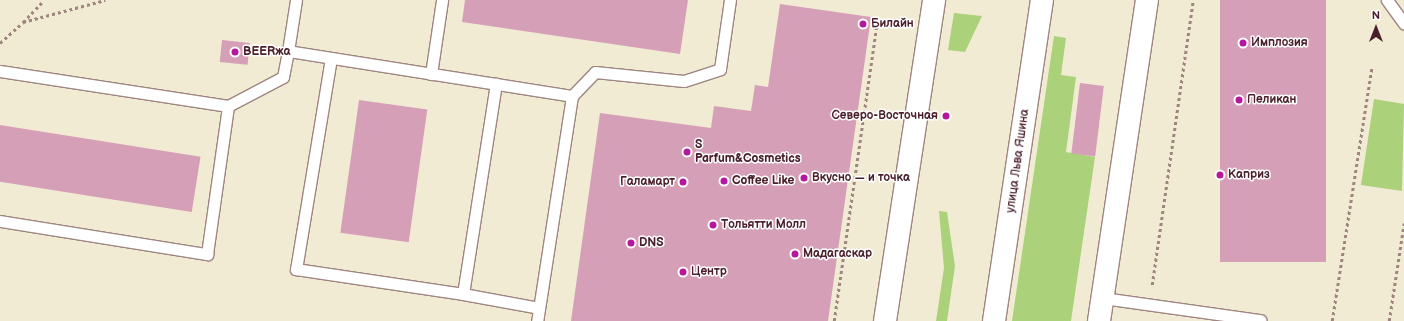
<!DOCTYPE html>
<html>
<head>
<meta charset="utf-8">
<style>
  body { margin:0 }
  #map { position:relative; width:1404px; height:321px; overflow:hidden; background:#f2ebd4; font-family:"Balsamiq Sans",sans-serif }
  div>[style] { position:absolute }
  .green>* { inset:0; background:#abd17b }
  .building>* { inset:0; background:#d59fb8; transform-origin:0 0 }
  .path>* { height:2.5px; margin-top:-1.25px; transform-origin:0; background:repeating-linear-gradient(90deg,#9e8580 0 3px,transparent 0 6px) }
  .roads { filter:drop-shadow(1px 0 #9e8580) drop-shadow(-1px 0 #9e8580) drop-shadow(0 1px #9e8580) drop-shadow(0 -1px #9e8580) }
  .lane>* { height:11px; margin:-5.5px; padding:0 5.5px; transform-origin:5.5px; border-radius:5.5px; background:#fff }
  .street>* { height:22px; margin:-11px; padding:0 11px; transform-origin:11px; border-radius:11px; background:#fff }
  .secondary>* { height:22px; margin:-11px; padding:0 11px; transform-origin:11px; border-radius:11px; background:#fff }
  .dots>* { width:11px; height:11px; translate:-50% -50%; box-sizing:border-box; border:2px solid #fff; border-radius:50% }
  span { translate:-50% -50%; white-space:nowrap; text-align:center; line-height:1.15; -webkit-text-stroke:3px #fff; paint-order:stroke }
  .poi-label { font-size:12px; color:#4a1f2b; font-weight:700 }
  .left { translate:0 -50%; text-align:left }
  .right { translate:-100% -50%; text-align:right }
  .street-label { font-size:12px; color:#4a1f2b }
  .north { position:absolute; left:1356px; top:8px; width:40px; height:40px; -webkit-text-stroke:3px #fff; paint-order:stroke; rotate:0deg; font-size:11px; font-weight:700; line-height:16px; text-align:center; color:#4a1f2b }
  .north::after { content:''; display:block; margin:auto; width:14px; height:18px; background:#4a1f2b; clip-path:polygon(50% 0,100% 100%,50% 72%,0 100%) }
</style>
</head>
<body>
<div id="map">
  <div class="green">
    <div style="clip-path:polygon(954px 13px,982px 16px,965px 52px,948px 50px)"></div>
    <div style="clip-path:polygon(1054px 36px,1066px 38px,1061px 75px,1076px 77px,1066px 152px,1095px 157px,1071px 321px,1012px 321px)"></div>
    <div style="clip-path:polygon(1374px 99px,1404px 104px,1402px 191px,1361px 185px)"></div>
    <div style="clip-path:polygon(939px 211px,947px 212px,955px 266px,947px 321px,936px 321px,944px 268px)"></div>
  </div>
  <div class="building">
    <div style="clip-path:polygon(465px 0,688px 0,680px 54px,462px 22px)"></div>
    <div style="left:1220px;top:0;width:106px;height:262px"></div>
    <div style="clip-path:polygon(780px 4px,871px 17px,828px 321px,571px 321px,600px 113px,711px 128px,714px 106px,751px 111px,755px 85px,768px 87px)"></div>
    <div style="left:222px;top:40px;width:28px;height:22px;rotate:6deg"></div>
    <div style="left:1080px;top:83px;width:24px;height:71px;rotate:7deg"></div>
    <div style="left:359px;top:100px;width:69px;height:134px;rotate:8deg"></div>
    <div style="left:0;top:125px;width:203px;height:56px;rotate:9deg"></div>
  </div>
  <div class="path">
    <div style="left:23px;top:22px;width:30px;rotate:-46deg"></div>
    <div style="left:0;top:43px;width:31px;rotate:-42deg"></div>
    <div style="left:23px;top:22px;width:85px;rotate:-15deg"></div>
    <div style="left:1152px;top:285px;width:288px;rotate:-81.8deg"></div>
    <div style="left:834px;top:321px;width:301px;rotate:-81.8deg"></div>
    <div style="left:1332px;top:321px;width:257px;rotate:-81.1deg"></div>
    <div style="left:1389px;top:321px;width:99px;rotate:-81.3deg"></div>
  </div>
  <div class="roads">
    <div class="lane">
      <div style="left:296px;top:0;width:52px;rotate:98.9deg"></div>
      <div style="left:288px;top:51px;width:288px;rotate:9deg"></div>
      <div style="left:572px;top:96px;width:228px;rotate:98.8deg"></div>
      <div style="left:1387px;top:0;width:29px;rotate:54deg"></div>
      <div style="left:331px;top:58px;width:214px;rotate:99.4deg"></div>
      <div style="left:296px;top:269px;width:169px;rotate:8.5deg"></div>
      <div style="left:463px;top:294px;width:213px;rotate:-81.1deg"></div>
      <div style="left:0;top:71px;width:231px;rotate:8.7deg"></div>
      <div style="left:228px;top:106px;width:62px;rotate:-27.8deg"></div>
      <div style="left:283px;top:77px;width:26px;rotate:-79deg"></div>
      <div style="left:431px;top:74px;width:75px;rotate:-81.5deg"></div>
      <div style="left:572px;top:96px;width:33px;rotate:-46deg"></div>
      <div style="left:595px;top:72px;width:89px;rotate:5.8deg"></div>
      <div style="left:684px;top:81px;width:38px;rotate:-18deg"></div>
      <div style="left:720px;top:69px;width:70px;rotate:-81.8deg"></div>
      <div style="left:0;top:221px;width:210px;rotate:9.1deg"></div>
      <div style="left:207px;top:254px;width:149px;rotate:-81.9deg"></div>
      <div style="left:463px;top:294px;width:77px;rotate:10.4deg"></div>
      <div style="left:1103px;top:298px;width:159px;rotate:8deg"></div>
    </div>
    <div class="street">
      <div style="left:885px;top:321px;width:325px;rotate:-81.3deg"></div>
      <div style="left:1099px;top:321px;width:325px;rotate:-81.5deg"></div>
    </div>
    <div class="secondary">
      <div style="left:994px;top:321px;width:325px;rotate:-81.5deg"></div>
    </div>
  </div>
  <div class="dots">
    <div style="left:863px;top:24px;background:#b5179e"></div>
    <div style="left:1243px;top:43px;background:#b5179e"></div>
    <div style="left:235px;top:52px;background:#b5179e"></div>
    <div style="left:1239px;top:100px;background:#b5179e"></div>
    <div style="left:946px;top:116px;background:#b5179e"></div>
    <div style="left:687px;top:152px;background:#b5179e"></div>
    <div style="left:1220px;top:175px;background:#b5179e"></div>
    <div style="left:804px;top:178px;background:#b5179e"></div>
    <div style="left:724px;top:181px;background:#b5179e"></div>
    <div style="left:683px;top:182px;background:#b5179e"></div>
    <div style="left:713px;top:225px;background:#b5179e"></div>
    <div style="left:631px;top:243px;background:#b5179e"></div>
    <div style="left:795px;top:254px;background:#b5179e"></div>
    <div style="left:683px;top:272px;background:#b5179e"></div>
  </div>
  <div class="poi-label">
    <span class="left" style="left:871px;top:24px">Билайн</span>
    <span class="left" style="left:1251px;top:43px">Имплозия</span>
    <span class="left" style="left:243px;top:52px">BEERжа</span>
    <span class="left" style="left:1247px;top:100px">Пеликан</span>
    <span class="right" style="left:938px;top:116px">Северо-Восточная</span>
    <span class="left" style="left:695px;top:152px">S<br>Parfum&amp;Cosmetics</span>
    <span class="left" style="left:1228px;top:175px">Каприз</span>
    <span class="left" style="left:812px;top:178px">Вкусно — и точка</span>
    <span class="left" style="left:732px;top:181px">Coffee Like</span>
    <span class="right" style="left:675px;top:182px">Галамарт</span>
    <span class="left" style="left:721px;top:225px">Тольятти Молл</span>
    <span class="left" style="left:639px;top:243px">DNS</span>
    <span class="left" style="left:803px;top:254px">Мадагаскар</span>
    <span class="left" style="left:691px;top:272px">Центр</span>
  </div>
  <div class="street-label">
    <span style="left:1018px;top:161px;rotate:-82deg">улица Льва Яшина</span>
  </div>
  <div class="north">N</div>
</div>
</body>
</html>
